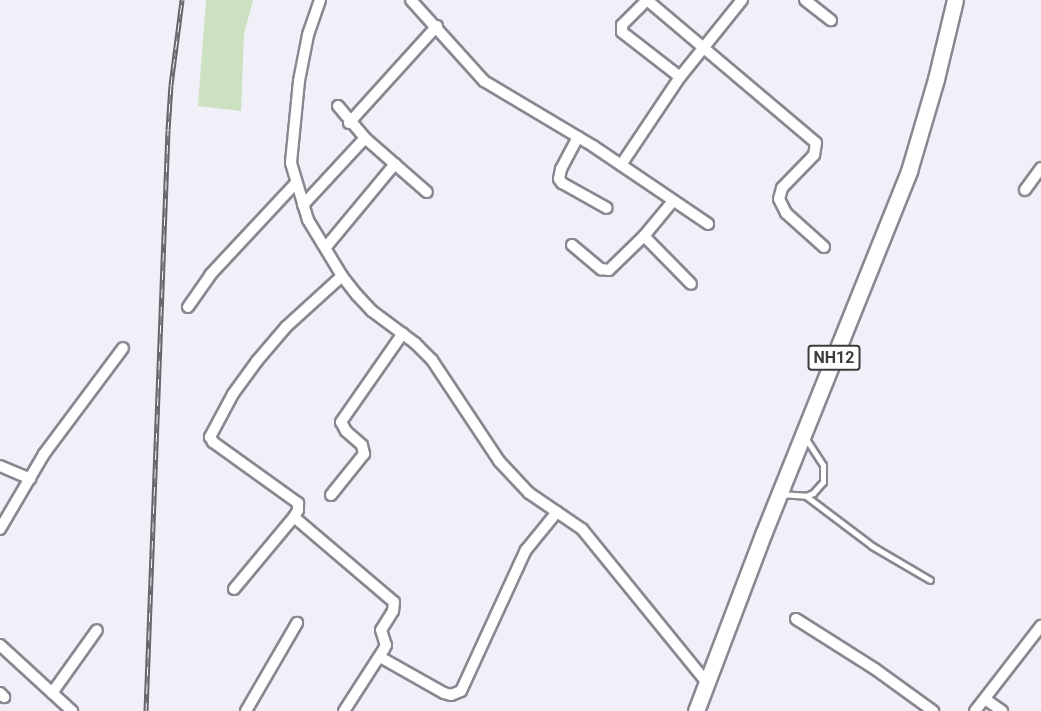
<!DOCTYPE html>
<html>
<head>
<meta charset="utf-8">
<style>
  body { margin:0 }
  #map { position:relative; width:1041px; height:711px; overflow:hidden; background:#f1eff8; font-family:Roboto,sans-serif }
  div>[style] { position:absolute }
  .green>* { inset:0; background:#cbe1c1 }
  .roads { filter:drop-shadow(2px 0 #8a8790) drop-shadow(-2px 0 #8a8790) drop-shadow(0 2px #8a8790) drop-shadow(0 -2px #8a8790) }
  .lane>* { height:5px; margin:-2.5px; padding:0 2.5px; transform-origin:2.5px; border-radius:2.5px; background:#fff }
  .street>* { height:10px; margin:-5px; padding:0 5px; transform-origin:5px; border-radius:5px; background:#fff }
  .primary>* { height:15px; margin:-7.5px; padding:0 7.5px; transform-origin:7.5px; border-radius:7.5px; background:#fff }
  .rail>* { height:5px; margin-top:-2.5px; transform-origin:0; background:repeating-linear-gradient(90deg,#fff 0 9px,#67656a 0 18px); box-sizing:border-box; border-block:2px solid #67656a }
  span { translate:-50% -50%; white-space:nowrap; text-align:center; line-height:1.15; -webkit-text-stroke:4.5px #fff; paint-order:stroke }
  .shield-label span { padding:2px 4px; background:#fff; border:2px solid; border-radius:4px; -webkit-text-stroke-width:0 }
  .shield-label { font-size:16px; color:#3c3b3e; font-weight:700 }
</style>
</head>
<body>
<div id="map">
  <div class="green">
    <div style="clip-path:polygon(206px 0,253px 0,244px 34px,241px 111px,198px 106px)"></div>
  </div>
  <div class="roads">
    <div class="lane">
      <div style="left:780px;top:494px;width:26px;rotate:4deg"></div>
      <div style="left:806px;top:496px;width:8px;rotate:-23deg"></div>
      <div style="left:813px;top:493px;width:15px;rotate:-48deg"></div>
      <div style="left:823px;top:482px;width:17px;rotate:-90deg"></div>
      <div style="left:823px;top:465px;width:33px;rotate:-123deg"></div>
      <div style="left:806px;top:496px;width:83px;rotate:37.1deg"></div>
      <div style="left:872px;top:546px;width:67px;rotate:30.4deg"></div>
    </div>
    <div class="street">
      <div style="left:320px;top:0;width:37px;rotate:109deg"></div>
      <div style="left:308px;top:35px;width:47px;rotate:101.1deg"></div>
      <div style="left:299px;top:81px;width:82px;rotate:95.6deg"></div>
      <div style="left:291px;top:163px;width:59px;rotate:73.4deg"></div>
      <div style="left:308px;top:220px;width:66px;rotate:58.7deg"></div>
      <div style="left:342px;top:276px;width:24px;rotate:52deg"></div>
      <div style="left:357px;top:295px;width:22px;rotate:47deg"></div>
      <div style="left:372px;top:311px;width:54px;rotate:36.7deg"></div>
      <div style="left:415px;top:343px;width:24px;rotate:45deg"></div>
      <div style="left:432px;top:360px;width:121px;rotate:56.4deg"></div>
      <div style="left:499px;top:461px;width:44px;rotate:46.8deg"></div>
      <div style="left:529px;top:493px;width:64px;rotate:34.2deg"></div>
      <div style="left:582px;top:529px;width:198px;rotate:50.9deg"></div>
      <div style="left:411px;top:0;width:109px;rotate:48deg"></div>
      <div style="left:484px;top:81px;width:127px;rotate:30.8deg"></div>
      <div style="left:593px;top:146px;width:139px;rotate:34.1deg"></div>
      <div style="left:647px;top:0;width:221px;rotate:40.2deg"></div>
      <div style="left:816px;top:143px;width:12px;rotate:99deg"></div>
      <div style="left:814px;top:155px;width:46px;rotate:134.1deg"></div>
      <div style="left:782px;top:188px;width:11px;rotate:105deg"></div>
      <div style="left:779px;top:199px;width:16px;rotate:63deg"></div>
      <div style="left:786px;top:213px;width:51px;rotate:41.8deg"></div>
      <div style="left:805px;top:0;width:33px;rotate:38deg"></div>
      <div style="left:646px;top:1px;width:34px;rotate:135deg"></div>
      <div style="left:622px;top:25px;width:7px;rotate:90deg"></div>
      <div style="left:622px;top:32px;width:73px;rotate:37.8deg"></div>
      <div style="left:680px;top:77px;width:99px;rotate:-51.2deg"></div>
      <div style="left:338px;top:106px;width:42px;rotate:49.8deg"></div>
      <div style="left:365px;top:138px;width:82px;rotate:41.1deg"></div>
      <div style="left:349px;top:123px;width:131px;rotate:-47.8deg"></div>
      <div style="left:578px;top:137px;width:36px;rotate:118deg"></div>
      <div style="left:561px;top:169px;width:10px;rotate:101deg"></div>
      <div style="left:559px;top:179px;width:5px;rotate:53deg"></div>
      <div style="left:562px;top:183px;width:51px;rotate:29.1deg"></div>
      <div style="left:621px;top:165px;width:106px;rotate:-56.2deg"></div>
      <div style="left:1025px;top:190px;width:27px;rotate:-54deg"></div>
      <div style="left:303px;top:205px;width:91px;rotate:-47.2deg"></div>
      <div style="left:644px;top:236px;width:67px;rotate:45.6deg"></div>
      <div style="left:572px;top:245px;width:38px;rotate:40deg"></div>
      <div style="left:601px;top:269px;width:8px;rotate:7deg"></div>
      <div style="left:609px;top:270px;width:49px;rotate:-44.2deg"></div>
      <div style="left:644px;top:236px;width:45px;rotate:-50.4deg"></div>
      <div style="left:326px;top:247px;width:108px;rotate:-50.3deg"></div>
      <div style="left:342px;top:276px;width:76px;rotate:137.7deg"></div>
      <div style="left:286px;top:327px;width:45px;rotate:130.5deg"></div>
      <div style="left:257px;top:361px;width:41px;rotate:126deg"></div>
      <div style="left:233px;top:394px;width:49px;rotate:118.1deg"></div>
      <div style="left:210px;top:437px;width:6px;rotate:59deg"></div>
      <div style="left:213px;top:442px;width:105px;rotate:35.7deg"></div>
      <div style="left:298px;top:503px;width:7px;rotate:90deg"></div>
      <div style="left:298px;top:510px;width:8px;rotate:120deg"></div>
      <div style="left:294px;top:517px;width:131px;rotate:40.4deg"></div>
      <div style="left:394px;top:602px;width:9px;rotate:96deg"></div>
      <div style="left:393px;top:611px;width:22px;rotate:122deg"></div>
      <div style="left:381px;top:630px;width:16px;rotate:72deg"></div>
      <div style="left:386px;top:645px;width:4px;rotate:117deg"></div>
      <div style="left:384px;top:649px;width:74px;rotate:122.8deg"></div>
      <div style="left:188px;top:307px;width:39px;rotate:-55deg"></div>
      <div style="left:210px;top:275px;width:125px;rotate:-47deg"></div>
      <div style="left:0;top:466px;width:33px;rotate:23deg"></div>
      <div style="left:331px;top:495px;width:53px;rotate:-51.2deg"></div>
      <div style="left:364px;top:454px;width:9px;rotate:-103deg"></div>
      <div style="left:362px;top:445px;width:21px;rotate:-139deg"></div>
      <div style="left:346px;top:431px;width:10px;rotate:-119deg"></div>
      <div style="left:341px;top:422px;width:108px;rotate:-55.1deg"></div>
      <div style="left:0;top:529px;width:87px;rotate:-59.6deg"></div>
      <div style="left:44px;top:454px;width:132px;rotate:-53.3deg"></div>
      <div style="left:234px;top:589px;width:94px;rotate:-50.2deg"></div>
      <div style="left:796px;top:619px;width:93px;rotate:32.3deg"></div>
      <div style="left:875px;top:669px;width:72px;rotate:35.9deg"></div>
      <div style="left:0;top:645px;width:98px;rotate:42.5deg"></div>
      <div style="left:380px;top:657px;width:73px;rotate:29.4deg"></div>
      <div style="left:444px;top:693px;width:7px;rotate:16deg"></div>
      <div style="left:451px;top:695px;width:11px;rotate:-22deg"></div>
      <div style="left:461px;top:691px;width:155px;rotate:-65.3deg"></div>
      <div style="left:526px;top:550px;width:49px;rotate:-50.8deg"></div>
      <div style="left:0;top:693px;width:6px;rotate:45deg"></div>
      <div style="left:52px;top:693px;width:77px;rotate:-54.5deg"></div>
      <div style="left:985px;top:699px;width:21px;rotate:35deg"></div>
      <div style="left:246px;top:711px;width:102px;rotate:-59.9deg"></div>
      <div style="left:975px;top:711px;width:108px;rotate:-52.2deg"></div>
    </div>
    <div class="primary">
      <div style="left:696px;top:711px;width:191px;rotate:-69.2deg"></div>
      <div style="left:764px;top:532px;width:389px;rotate:-68.1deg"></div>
      <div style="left:909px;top:171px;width:96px;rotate:-73.6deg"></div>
      <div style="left:936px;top:79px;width:81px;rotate:-76.5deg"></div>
    </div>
  </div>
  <div class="rail">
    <div style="left:146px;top:711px;width:581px;rotate:-87.83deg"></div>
    <div style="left:168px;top:130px;width:45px;rotate:-86.2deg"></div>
    <div style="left:171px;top:85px;width:86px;rotate:-82.6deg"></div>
  </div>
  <div class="shield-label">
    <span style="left:834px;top:358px">NH12</span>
  </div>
</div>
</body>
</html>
